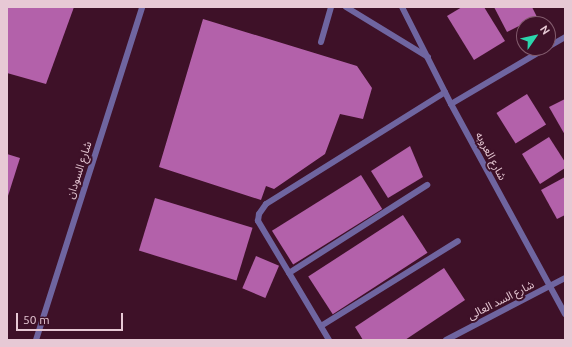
<!DOCTYPE html>
<html>
<head>
<meta charset="utf-8">
<style>
  body { margin:0 }
  #map { position:relative; width:572px; height:347px; overflow:hidden; background:#3e1128; font-family:Ubuntu,"Noto Sans Arabic",sans-serif }
  div>[style] { position:absolute }
  .building>* { inset:0; background:#b361aa; transform-origin:0 0 }
  .lane>* { height:6px; margin:-3px; padding:0 3px; transform-origin:3px; border-radius:3px; background:#6f65a0 }
  span { translate:-50% -50%; white-space:nowrap; text-align:center; line-height:1.15; -webkit-text-stroke:4px #3e1128; paint-order:stroke }
  .street-label { font-size:11px; color:#e7c9d5 }
  .frame { position:absolute; inset:0; border:8px solid #e7c9d5; pointer-events:none }
  .north { position:absolute; left:516px; top:16px; width:40px; height:40px; box-sizing:border-box; background:#3e1128; border:1px solid #825b6d; border-radius:50%; rotate:56deg; font-size:11px; font-weight:700; line-height:16px; text-align:center; color:#e7c9d5 }
  .north::after { content:''; display:block; margin:auto; width:14px; height:18px; background:#2bd5ac; clip-path:polygon(50% 0,100% 100%,50% 72%,0 100%) }
  .scale { position:absolute; left:16px; top:313px; width:107px; height:18px; box-sizing:border-box; border:2px solid #e7c9d5; border-top:0; padding-left:5px; font-size:12px; line-height:14px; white-space:nowrap; color:#e7c9d5; -webkit-text-stroke:3px #3e1128; paint-order:stroke }
</style>
</head>
<body>
<div id="map">
  <div class="building">
    <div style="clip-path:polygon(7px 7px,74px 7px,46px 84px,7px 73px)"></div>
    <div style="clip-path:polygon(462px 7px,484px 7px,505px 41px,474px 60px,447px 16px)"></div>
    <div style="clip-path:polygon(494px 7px,532px 7px,537px 17px,507px 32px)"></div>
    <div style="clip-path:polygon(203px 19px,357px 66px,372px 88px,363px 119px,340px 114px,325px 154px,274px 189px,266px 186px,261px 200px,159px 167px)"></div>
    <div style="left:527px;top:94px;width:36px;height:36px;rotate:58deg"></div>
    <div style="clip-path:polygon(565px 99px,565px 135px,549px 107px)"></div>
    <div style="clip-path:polygon(549px 137px,565px 162px,565px 168px,540px 184px,522px 154px)"></div>
    <div style="clip-path:polygon(410px 146px,423px 177px,388px 198px,371px 171px)"></div>
    <div style="clip-path:polygon(7px 154px,20px 158px,7px 199px)"></div>
    <div style="left:361px;top:175px;width:40px;height:105px;rotate:58deg"></div>
    <div style="clip-path:polygon(565px 177px,565px 215px,557px 219px,541px 190px)"></div>
    <div style="left:155px;top:198px;width:102px;height:55px;rotate:17deg"></div>
    <div style="left:403px;top:215px;width:45px;height:113px;rotate:57deg"></div>
    <div style="left:256px;top:256px;width:25px;height:35px;rotate:23deg"></div>
    <div style="clip-path:polygon(444px 268px,465px 300px,405px 340px,363px 340px,355px 327px)"></div>
  </div>
  <div class="lane">
    <div style="left:346px;top:7px;width:96px;rotate:31.4deg"></div>
    <div style="left:402px;top:7px;width:109px;rotate:63.2deg"></div>
    <div style="left:451px;top:104px;width:239px;rotate:61.5deg"></div>
    <div style="left:321px;top:42px;width:36px;rotate:-74deg"></div>
    <div style="left:548px;top:47px;width:20px;rotate:-30deg"></div>
    <div style="left:451px;top:104px;width:110px;rotate:-30.5deg"></div>
    <div style="left:289px;top:273px;width:164px;rotate:-32.5deg"></div>
    <div style="left:321px;top:326px;width:161px;rotate:-31.8deg"></div>
    <div style="left:36px;top:340px;width:349px;rotate:-72.3deg"></div>
    <div style="left:329px;top:340px;width:139px;rotate:-120.8deg"></div>
    <div style="left:258px;top:221px;width:7px;rotate:-82deg"></div>
    <div style="left:259px;top:214px;width:12px;rotate:-55deg"></div>
    <div style="left:266px;top:204px;width:211px;rotate:-32deg"></div>
    <div style="left:446px;top:340px;width:134px;rotate:-27.5deg"></div>
  </div>
  <div class="street-label">
    <span style="left:491px;top:156px;rotate:62deg">شارع العروبه</span>
    <span style="left:79px;top:170px;rotate:-72deg">شارع السودان</span>
    <span style="left:501px;top:300px;rotate:-27deg">شارع السد العالى</span>
  </div>
  <div class="frame"></div>
  <div class="north">N</div>
  <div class="scale">50 m</div>
</div>
</body>
</html>
